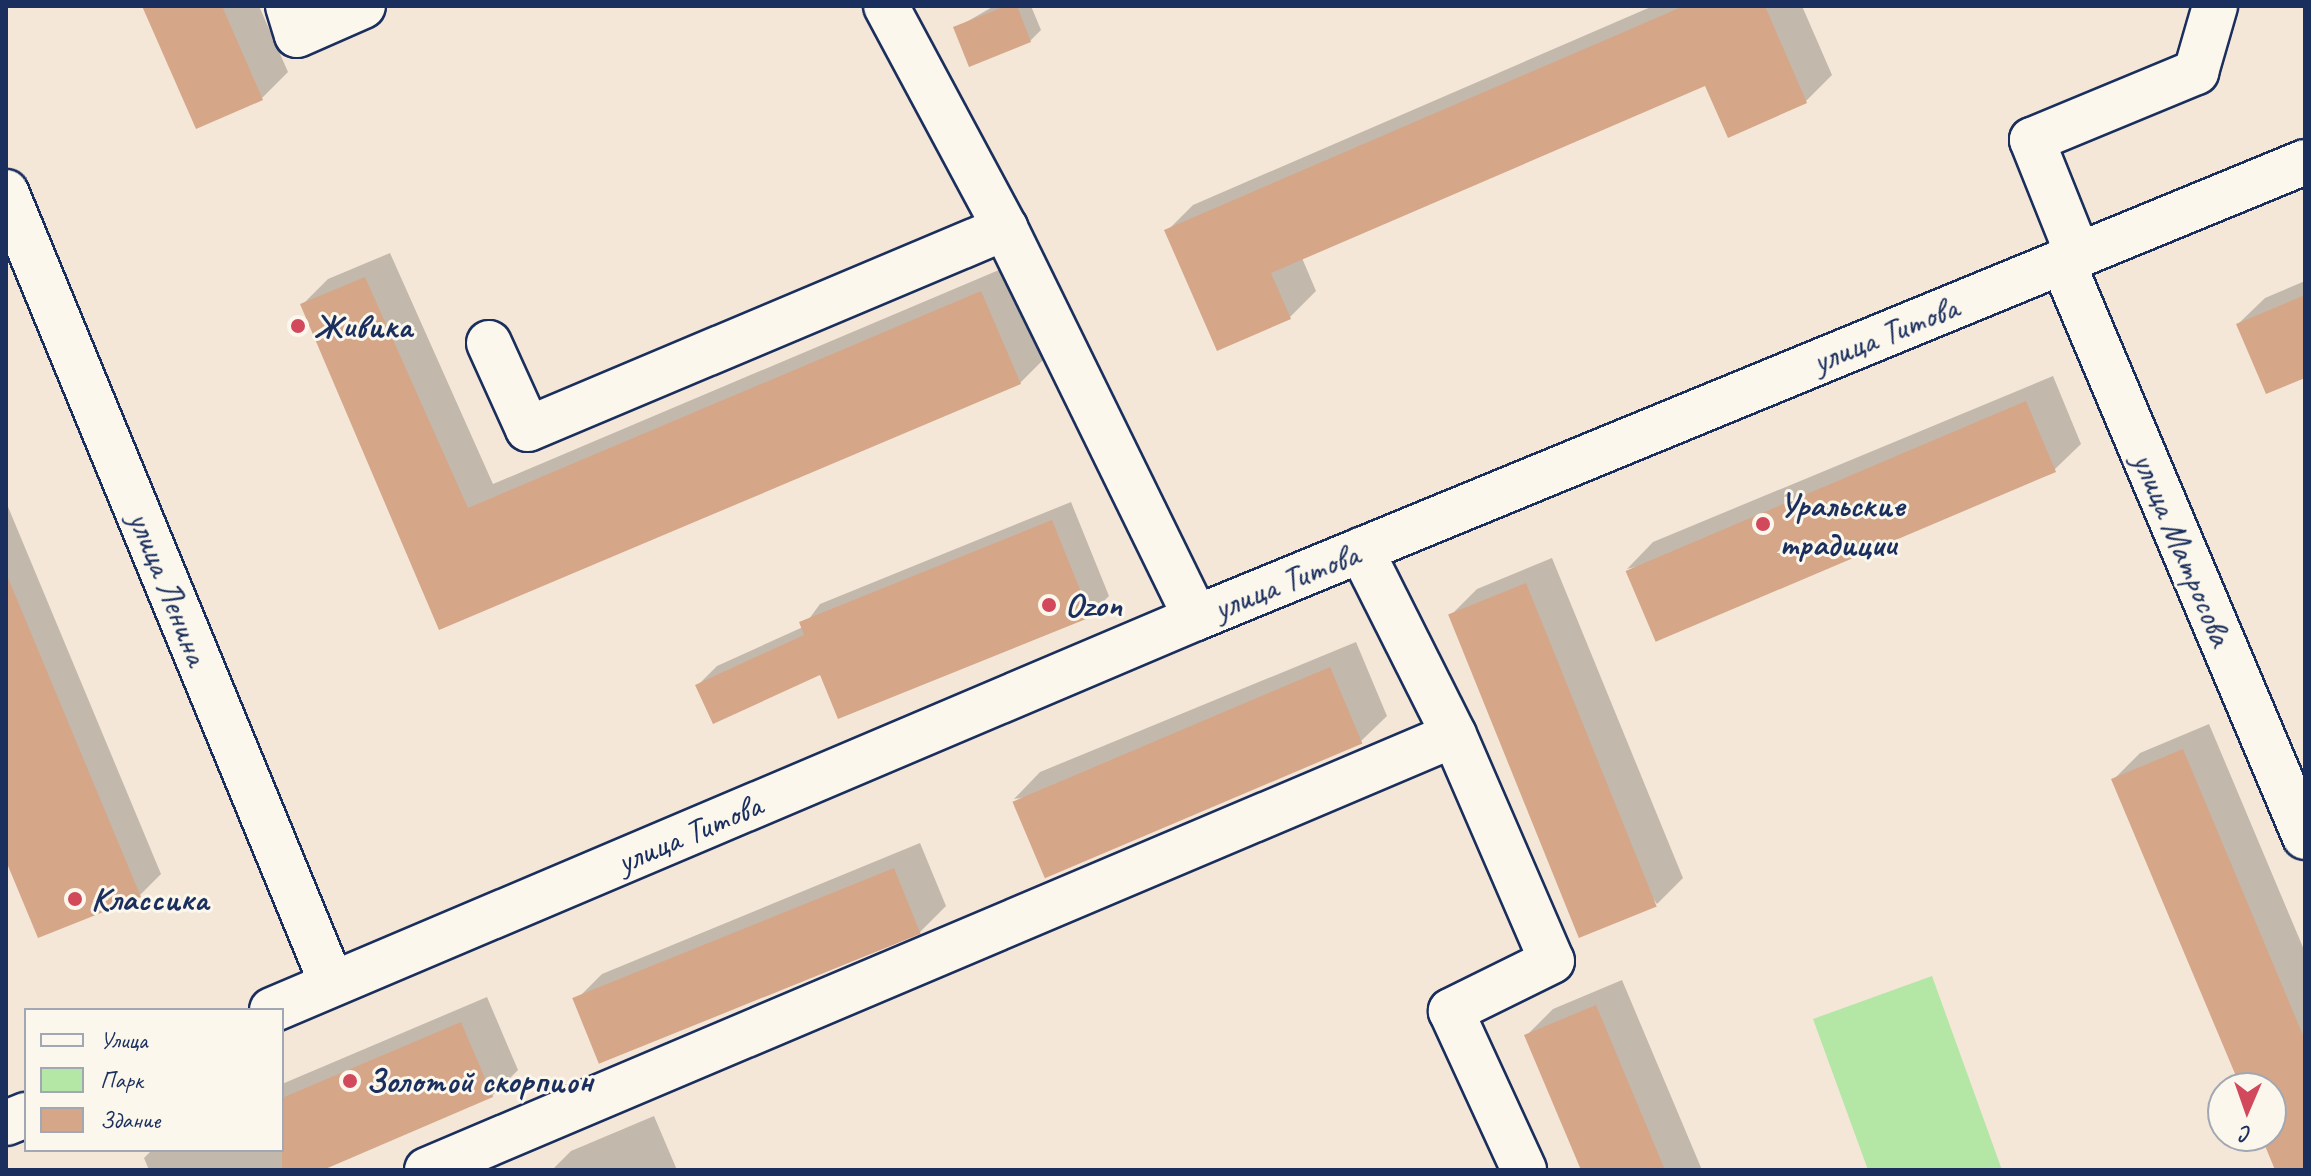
<!DOCTYPE html>
<html>
<head>
<meta charset="utf-8">
<style>
  body { margin:0 }
  #map { position:relative; width:2311px; height:1176px; overflow:hidden; background:#f4e7d8; font-family:Caveat,sans-serif }
  div>[style] { position:absolute }
  .green>* { inset:0; background:#b4e6a6 }
  .shadow>* { inset:0; background:#0003 }
  .building>* { inset:0; background:#d6a688; transform-origin:0 0 }
  .roads { filter:drop-shadow(2px 0 #1b2f5e) drop-shadow(-2px 0 #1b2f5e) drop-shadow(0 2px #1b2f5e) drop-shadow(0 -2px #1b2f5e) }
  .minor>* { height:44px; margin:-22px; padding:0 22px; transform-origin:22px; border-radius:22px; background:#fbf7ec }
  .dots>* { width:22px; height:22px; translate:-50% -50%; box-sizing:border-box; border:4px solid #fbf7ec; border-radius:50% }
  span { translate:-50% -50%; white-space:nowrap; text-align:center; line-height:1.15; -webkit-text-stroke:6px #fbf7ec; paint-order:stroke }
  .poi-label { font-size:34px; color:#1b2f5e; font-weight:700 }
  .left { translate:0 -50%; text-align:left }
  .street-label { font-size:34px; color:#1b2f5e }
  .frame { position:absolute; inset:0; border:8px solid #1b2f5e; pointer-events:none }
  .legend { position:absolute; left:24px; top:1008px; width:260px; height:144px; box-sizing:border-box; background:#fbf7ec; border:2px solid #a1a7b3; margin:0; padding:10px 14px; list-style:none; font-size:24px; color:#1b2f5e }
  .legend li { display:flex; align-items:center; gap:16px; height:40px }
  .legend b { width:40px; border:2px solid #a1a7b3 }
  .north { position:absolute; left:2207px; top:1072px; width:80px; height:80px; box-sizing:border-box; background:#fbf7ec; border:2px solid #a1a7b3; border-radius:50%; rotate:182deg; font-size:22px; font-weight:700; line-height:32px; text-align:center; color:#1b2f5e }
  .north::after { content:''; display:block; margin:auto; width:28px; height:36px; background:#d1495b; clip-path:polygon(50% 0,100% 100%,50% 72%,0 100%) }
</style>
</head>
<body>
<div id="map">
  <div class="green">
    <div style="clip-path:polygon(1932px 976px,2002px 1170px,1868px 1170px,1813px 1019px)"></div>
  </div>
  <div class="shadow">
    <div style="clip-path:polygon(144px 6px,259px 6px,288px 72px,262px 98px)"></div>
    <div style="clip-path:polygon(994px 6px,1031px 6px,1041px 30px,1030px 41px,956px 28px)"></div>
    <div style="clip-path:polygon(1653px 6px,1802px 6px,1832px 75px,1806px 101px,1729px 135px,1706px 83px,1302px 258px,1316px 291px,1290px 317px,1167px 231px,1193px 205px)"></div>
    <div style="clip-path:polygon(390px 253px,493px 484px,1006px 267px,1045px 358px,1020px 383px,440px 627px,303px 304px,328px 279px)"></div>
    <div style="clip-path:polygon(2305px 281px,2305px 375px,2238px 324px,2265px 298px)"></div>
    <div style="clip-path:polygon(2053px 376px,2081px 444px,2054px 470px,1627px 569px,1653px 542px)"></div>
    <div style="clip-path:polygon(6px 502px,161px 874px,140px 895px,6px 856px)"></div>
    <div style="clip-path:polygon(1071px 502px,1109px 596px,1090px 615px,821px 673px,698px 685px,717px 666px,803px 627px,820px 604px)"></div>
    <div style="clip-path:polygon(1552px 558px,1683px 878px,1657px 904px,1451px 615px,1477px 589px)"></div>
    <div style="clip-path:polygon(1356px 642px,1387px 716px,1360px 742px,1014px 799px,1040px 772px)"></div>
    <div style="clip-path:polygon(2209px 724px,2305px 952px,2305px 1166px,2296px 1170px,2277px 1170px,2263px 1136px,2271px 1136px,2271px 1088px,2243px 1088px,2114px 779px,2140px 753px)"></div>
    <div style="clip-path:polygon(920px 843px,946px 906px,920px 932px,576px 1000px,602px 974px)"></div>
    <div style="clip-path:polygon(1622px 980px,1702px 1170px,1583px 1170px,1527px 1035px,1553px 1009px)"></div>
    <div style="clip-path:polygon(487px 997px,518px 1070px,492px 1096px,318px 1170px,149px 1170px,144px 1158px,152px 1150px,282px 1150px,282px 1084px)"></div>
    <div style="clip-path:polygon(654px 1116px,677px 1170px,552px 1170px,571px 1151px)"></div>
  </div>
  <div class="building">
    <div style="clip-path:polygon(142px 6px,222px 6px,263px 100px,196px 129px)"></div>
    <div style="clip-path:polygon(1006px 6px,1017px 6px,1031px 42px,969px 67px,953px 27px)"></div>
    <div style="clip-path:polygon(1684px 6px,1765px 6px,1807px 103px,1728px 138px,1705px 86px,1271px 273px,1291px 319px,1217px 351px,1164px 230px)"></div>
    <div style="clip-path:polygon(365px 277px,468px 508px,981px 291px,1021px 384px,439px 630px,300px 304px)"></div>
    <div style="clip-path:polygon(2305px 295px,2305px 378px,2266px 394px,2236px 324px)"></div>
    <div style="left:2026px;top:401px;width:77px;height:435px;rotate:67deg"></div>
    <div style="clip-path:polygon(1052px 520px,1091px 617px,838px 719px,820px 675px,713px 724px,695px 685px,804px 635px,799px 622px)"></div>
    <div style="clip-path:polygon(6px 573px,141px 897px,38px 938px,6px 861px)"></div>
    <div style="left:1526px;top:583px;width:349px;height:84px;rotate:68deg"></div>
    <div style="left:1330px;top:667px;width:83px;height:345px;rotate:67deg"></div>
    <div style="clip-path:polygon(2183px 749px,2305px 1040px,2305px 1170px,2275px 1170px,2261px 1136px,2271px 1136px,2271px 1088px,2241px 1088px,2111px 779px)"></div>
    <div style="left:894px;top:868px;width:71px;height:347px;rotate:68deg"></div>
    <div style="clip-path:polygon(1596px 1005px,1665px 1170px,1581px 1170px,1524px 1035px)"></div>
    <div style="clip-path:polygon(461px 1022px,493px 1097px,323px 1170px,282px 1170px,282px 1098px)"></div>
  </div>
  <div class="roads">
    <div class="minor">
      <div style="left:288px;top:6px;width:30px;rotate:73deg"></div>
      <div style="left:297px;top:35px;width:72px;rotate:-23.7deg"></div>
      <div style="left:886px;top:6px;width:252px;rotate:61.8deg"></div>
      <div style="left:1005px;top:228px;width:434px;rotate:63.9deg"></div>
      <div style="left:6px;top:192px;width:856px;rotate:67.63deg"></div>
      <div style="left:2078px;top:255px;width:124px;rotate:-111.8deg"></div>
      <div style="left:2032px;top:140px;width:178px;rotate:-22.5deg"></div>
      <div style="left:2196px;top:72px;width:69px;rotate:-73.9deg"></div>
      <div style="left:2062px;top:261px;width:625px;rotate:67.13deg"></div>
      <div style="left:489px;top:343px;width:94px;rotate:65.6deg"></div>
      <div style="left:528px;top:429px;width:518px;rotate:-22.85deg"></div>
      <div style="left:1361px;top:550px;width:207px;rotate:63.3deg"></div>
      <div style="left:1454px;top:735px;width:246px;rotate:66.6deg"></div>
      <div style="left:1552px;top:961px;width:113px;rotate:153.7deg"></div>
      <div style="left:1451px;top:1011px;width:175px;rotate:65.3deg"></div>
      <div style="left:272px;top:1010px;width:1004px;rotate:-22.99deg"></div>
      <div style="left:1196px;top:618px;width:1199px;rotate:-22.35deg"></div>
      <div style="left:6px;top:1123px;width:22px;rotate:-22deg"></div>
      <div style="left:427px;top:1170px;width:1115px;rotate:-22.96deg"></div>
    </div>
  </div>
  <div class="dots">
    <div style="left:298px;top:326px;background:#d1495b"></div>
    <div style="left:1763px;top:524px;background:#d1495b"></div>
    <div style="left:1049px;top:605px;background:#d1495b"></div>
    <div style="left:75px;top:899px;background:#d1495b"></div>
    <div style="left:350px;top:1081px;background:#d1495b"></div>
  </div>
  <div class="poi-label">
    <span class="left" style="left:314px;top:326px">Живика</span>
    <span class="left" style="left:1779px;top:524px">Уральские<br>традиции</span>
    <span class="left" style="left:1065px;top:605px">Ozon</span>
    <span class="left" style="left:91px;top:899px">Классика</span>
    <span class="left" style="left:366px;top:1081px">Золотой скорпион</span>
  </div>
  <div class="street-label">
    <span style="left:1885px;top:334px;rotate:-22deg">улица Титова</span>
    <span style="left:2183px;top:549px;rotate:67deg">улица Матросова</span>
    <span style="left:1286px;top:581px;rotate:-22deg">улица Титова</span>
    <span style="left:169px;top:588px;rotate:68deg">улица Ленина</span>
    <span style="left:689px;top:833px;rotate:-23deg">улица Титова</span>
  </div>
  <div class="frame"></div>
  <ul class="legend">
  <li><b style="height:10px;background:#fbf7ec"></b>Улица</li>
  <li><b style="height:22px;background:#b4e6a6"></b>Парк</li>
  <li><b style="height:22px;background:#d6a688"></b>Здание</li>
  </ul>
  <div class="north">С</div>
</div>
</body>
</html>
